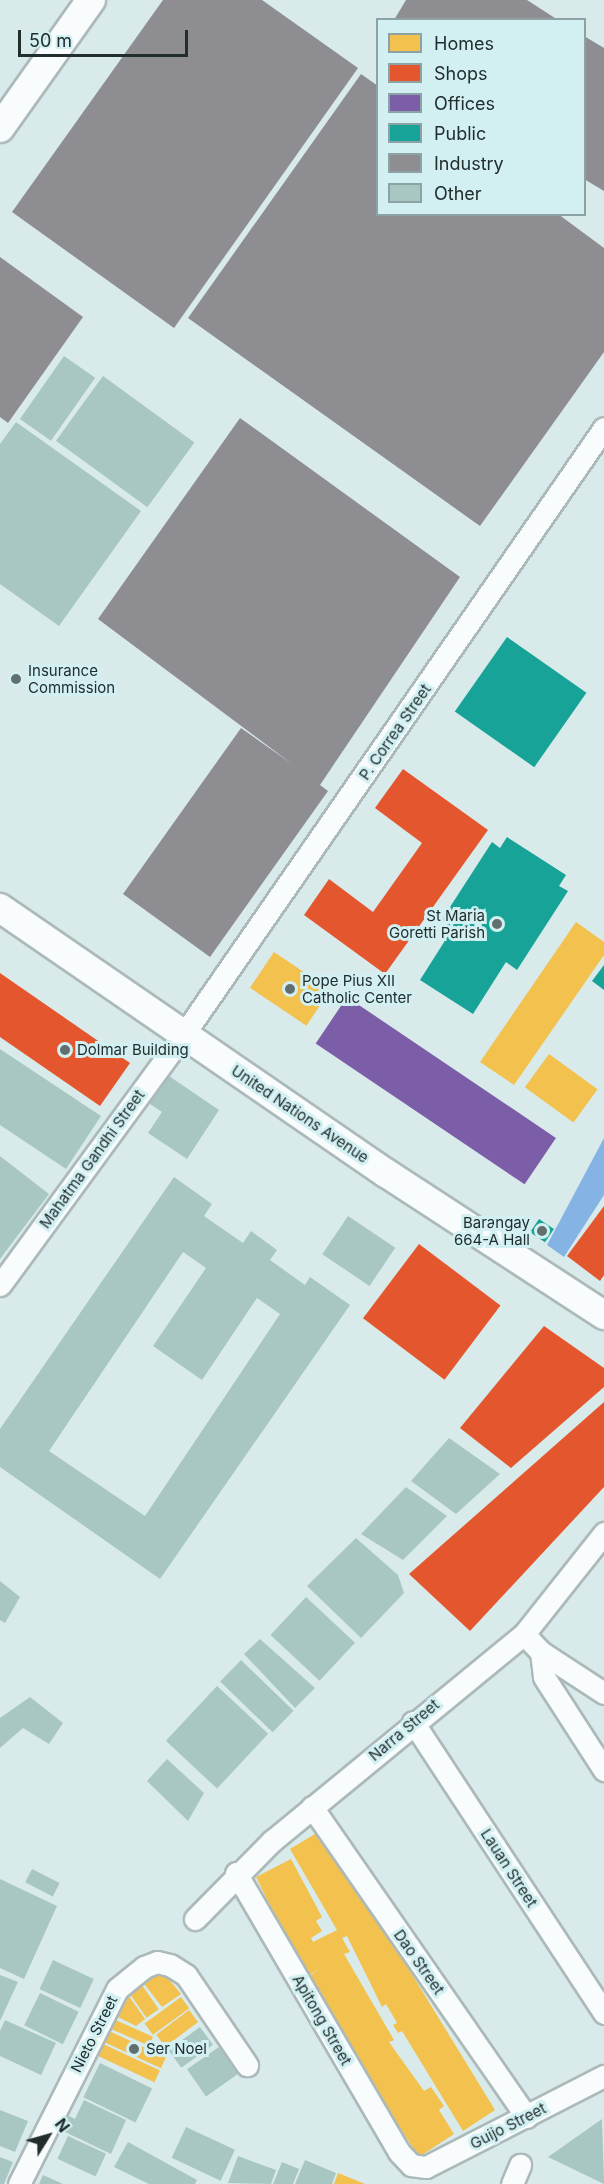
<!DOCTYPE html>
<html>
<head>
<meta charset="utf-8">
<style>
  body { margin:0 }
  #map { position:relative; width:604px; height:2184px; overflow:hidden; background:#d9eaeb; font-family:Inter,sans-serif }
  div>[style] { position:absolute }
  .water>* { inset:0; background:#85b3e4 }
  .homes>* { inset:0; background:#f2c14e; transform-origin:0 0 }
  .shops>* { inset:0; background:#e4572e; transform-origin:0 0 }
  .offices>* { inset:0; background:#7b5ea7; transform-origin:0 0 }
  .public>* { inset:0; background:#17a398; transform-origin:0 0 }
  .industry>* { inset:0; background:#8d8d92 }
  .building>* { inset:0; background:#a8c7c2; transform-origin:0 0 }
  .roads { filter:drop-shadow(2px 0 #acb9ba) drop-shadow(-2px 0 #acb9ba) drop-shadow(0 2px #acb9ba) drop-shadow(0 -2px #acb9ba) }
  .street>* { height:21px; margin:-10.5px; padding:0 10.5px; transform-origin:10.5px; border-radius:10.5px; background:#f9fcfc }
  .secondary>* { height:28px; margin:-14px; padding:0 14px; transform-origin:14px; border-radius:14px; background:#f9fcfc }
  .dots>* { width:16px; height:16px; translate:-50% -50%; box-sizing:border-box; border:3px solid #d2f0f2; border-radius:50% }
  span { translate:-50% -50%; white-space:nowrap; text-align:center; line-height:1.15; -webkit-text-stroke:6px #d2f0f2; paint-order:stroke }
  .poi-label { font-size:15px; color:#222d2e }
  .left { translate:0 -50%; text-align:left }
  .right { translate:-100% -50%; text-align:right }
  .street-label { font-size:15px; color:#222d2e }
  .legend { position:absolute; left:376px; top:18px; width:210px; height:198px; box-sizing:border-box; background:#d2f0f2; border:2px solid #8ca2a4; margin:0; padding:8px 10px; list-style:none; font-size:18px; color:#222d2e }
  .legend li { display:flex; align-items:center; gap:12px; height:30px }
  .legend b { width:30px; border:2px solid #8ca2a4 }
  .north { position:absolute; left:18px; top:2106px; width:60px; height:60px; -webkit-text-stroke:4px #d2f0f2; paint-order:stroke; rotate:53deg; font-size:16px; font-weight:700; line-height:24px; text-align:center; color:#222d2e }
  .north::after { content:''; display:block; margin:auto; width:21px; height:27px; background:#222d2e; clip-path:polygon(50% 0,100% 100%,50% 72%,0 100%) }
  .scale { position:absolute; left:18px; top:30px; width:170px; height:27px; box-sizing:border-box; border:3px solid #222d2e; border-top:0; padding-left:8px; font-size:18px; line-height:21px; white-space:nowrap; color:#222d2e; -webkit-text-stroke:4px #d2f0f2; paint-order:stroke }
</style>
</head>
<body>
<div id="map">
  <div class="water">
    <div style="clip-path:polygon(604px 1138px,604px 1195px,564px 1257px,547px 1245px)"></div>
  </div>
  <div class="homes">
    <div style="clip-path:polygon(576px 922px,604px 942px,604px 955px,514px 1085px,480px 1062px)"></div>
    <div style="left:274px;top:952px;width:68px;height:43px;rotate:34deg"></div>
    <div style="left:549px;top:1054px;width:60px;height:41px;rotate:36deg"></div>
    <div style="clip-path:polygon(323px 1829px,495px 2110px,463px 2131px,402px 2031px,398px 2033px,393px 2025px,397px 2023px,386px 2004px,382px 2007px,347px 1936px,342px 1938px,350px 1952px,344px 1954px,394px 2040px,389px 2042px,424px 2091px,431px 2087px,444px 2106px,439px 2110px,454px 2134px,419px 2157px,357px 2062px,309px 1976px,320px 1969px,305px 1977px,256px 1877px,291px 1859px,322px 1917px,316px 1921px,322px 1931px,311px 1938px,313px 1942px,337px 1930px,290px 1849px)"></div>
    <div style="clip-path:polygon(163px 1972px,181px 1994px,162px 2007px,139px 1977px)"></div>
    <div style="left:137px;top:1978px;width:38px;height:15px;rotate:55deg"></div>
    <div style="clip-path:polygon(124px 1989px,145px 2019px,136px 2026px,112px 2014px)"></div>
    <div style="left:181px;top:1997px;width:14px;height:45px;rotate:54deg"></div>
    <div style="left:189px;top:2010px;width:15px;height:41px;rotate:53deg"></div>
    <div style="left:111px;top:2018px;width:46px;height:10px;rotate:24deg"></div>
    <div style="left:107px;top:2030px;width:65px;height:12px;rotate:25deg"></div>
    <div style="left:101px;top:2043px;width:65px;height:13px;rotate:25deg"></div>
    <div style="clip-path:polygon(338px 2173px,365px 2184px,334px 2184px)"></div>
  </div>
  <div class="shops">
    <div style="clip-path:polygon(403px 769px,488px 830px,385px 974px,304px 915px,329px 879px,373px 912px,422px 843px,375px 808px)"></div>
    <div style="clip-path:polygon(0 973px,130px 1063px,100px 1106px,0 1037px)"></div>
    <div style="clip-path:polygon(604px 1206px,604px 1275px,600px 1281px,567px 1256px)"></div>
    <div style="left:419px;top:1244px;width:102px;height:93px;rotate:37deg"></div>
    <div style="clip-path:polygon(544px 1326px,604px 1368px,604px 1387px,511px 1468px,460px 1428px)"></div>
    <div style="clip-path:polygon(604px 1402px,604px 1487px,470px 1631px,409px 1574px)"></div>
  </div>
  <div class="offices">
    <div style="left:347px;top:997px;width:252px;height:56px;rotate:34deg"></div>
  </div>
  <div class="public">
    <div style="left:507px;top:637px;width:97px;height:91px;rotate:35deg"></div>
    <div style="clip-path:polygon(507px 837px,566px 875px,559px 886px,568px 891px,517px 970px,506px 962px,473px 1014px,420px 980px,453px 928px,441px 921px,492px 842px,500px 848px)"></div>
    <div style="clip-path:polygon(604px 965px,604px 990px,592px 981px)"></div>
    <div style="left:539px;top:1219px;width:18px;height:16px;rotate:34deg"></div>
  </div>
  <div class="industry">
    <div style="clip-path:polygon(163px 0,262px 0,358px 68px,174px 328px,12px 212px)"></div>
    <div style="clip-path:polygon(406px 0,527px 0,558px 20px,394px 20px)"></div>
    <div style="clip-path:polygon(584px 36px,604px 48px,604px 191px,584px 179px)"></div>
    <div style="clip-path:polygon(361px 74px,378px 86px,378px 214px,558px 214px,604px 248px,604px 352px,480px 526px,188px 318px)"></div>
    <div style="clip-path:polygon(0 257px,83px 317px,8px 423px,0 417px)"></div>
    <div style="clip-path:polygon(240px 418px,460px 577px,320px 785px,328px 791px,210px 957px,123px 894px,241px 728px,292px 764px,98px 619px)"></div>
  </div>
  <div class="building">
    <div style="left:64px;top:356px;width:38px;height:77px;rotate:35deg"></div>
    <div style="left:103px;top:376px;width:113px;height:80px;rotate:36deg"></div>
    <div style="clip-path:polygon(16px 422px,141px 511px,59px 626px,0 584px,0 444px)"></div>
    <div style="clip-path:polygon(0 1049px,101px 1116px,66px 1169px,0 1125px)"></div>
    <div style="clip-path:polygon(166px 1074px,219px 1110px,187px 1159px,148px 1133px,162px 1112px,147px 1102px)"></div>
    <div style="clip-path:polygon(0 1156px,49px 1194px,0 1259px)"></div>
    <div style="clip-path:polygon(evenodd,174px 1177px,212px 1204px,204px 1216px,243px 1243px,251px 1231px,277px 1250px,270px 1260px,305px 1285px,310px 1277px,350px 1305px,160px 1579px,0 1467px,0 1429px,174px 1177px,183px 1252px,206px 1268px,153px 1346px,202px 1380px,257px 1298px,280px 1314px,145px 1516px,49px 1451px,183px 1252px)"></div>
    <div style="left:348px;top:1216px;width:57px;height:46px;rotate:34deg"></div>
    <div style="clip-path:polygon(449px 1438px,500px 1474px,456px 1514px,411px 1481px)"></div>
    <div style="clip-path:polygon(406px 1487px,447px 1516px,403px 1560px,361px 1534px)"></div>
    <div style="clip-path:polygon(356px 1538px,398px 1575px,404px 1593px,361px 1638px,307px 1586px)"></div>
    <div style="clip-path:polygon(0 1581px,20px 1597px,5px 1623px,0 1620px)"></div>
    <div style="left:306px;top:1597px;width:67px;height:52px;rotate:43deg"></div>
    <div style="clip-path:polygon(260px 1639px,315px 1688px,295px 1708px,244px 1654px)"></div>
    <div style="left:241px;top:1660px;width:73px;height:30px;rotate:44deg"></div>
    <div style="left:217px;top:1686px;width:70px;height:75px;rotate:43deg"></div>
    <div style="clip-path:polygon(30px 1697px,63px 1723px,49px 1744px,23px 1728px,0 1748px,0 1718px)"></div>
    <div style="clip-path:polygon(167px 1759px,204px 1793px,188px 1821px,147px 1781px)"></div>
    <div style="left:32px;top:1869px;width:31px;height:15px;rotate:27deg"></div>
    <div style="clip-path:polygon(0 1879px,57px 1906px,24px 1979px,0 1968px)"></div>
    <div style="left:53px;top:1960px;width:45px;height:32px;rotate:25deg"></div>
    <div style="clip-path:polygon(0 1975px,18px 1982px,0 2021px)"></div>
    <div style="left:40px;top:1993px;width:43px;height:36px;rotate:26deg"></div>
    <div style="clip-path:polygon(5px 2020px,56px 2043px,41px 2075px,0 2056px,0 2031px)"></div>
    <div style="left:200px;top:2027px;width:22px;height:39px;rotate:54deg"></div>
    <div style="left:219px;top:2047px;width:33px;height:39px;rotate:55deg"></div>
    <div style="left:100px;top:2063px;width:58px;height:38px;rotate:26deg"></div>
    <div style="clip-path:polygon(84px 2100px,126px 2120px,111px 2154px,63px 2131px,69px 2116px,75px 2119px)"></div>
    <div style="clip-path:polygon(0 2110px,28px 2121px,15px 2152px,0 2146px)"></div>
    <div style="clip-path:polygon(602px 2119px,604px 2184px,548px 2157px)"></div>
    <div style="left:186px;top:2127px;width:54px;height:34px;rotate:25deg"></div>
    <div style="left:68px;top:2136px;width:42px;height:25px;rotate:25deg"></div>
    <div style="clip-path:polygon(128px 2142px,197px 2180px,195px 2184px,149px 2184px,114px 2167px)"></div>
    <div style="clip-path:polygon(238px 2156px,276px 2170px,271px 2184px,228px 2183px)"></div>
    <div style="clip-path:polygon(0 2157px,13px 2162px,4px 2184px,0 2184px)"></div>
    <div style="clip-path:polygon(305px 2160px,336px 2173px,332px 2184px,295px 2184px)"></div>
    <div style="clip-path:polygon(282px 2162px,299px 2169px,293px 2184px,273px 2184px)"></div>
    <div style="clip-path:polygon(43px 2175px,63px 2184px,39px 2184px)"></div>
  </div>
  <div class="roads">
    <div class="street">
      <div style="left:0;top:1285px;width:311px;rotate:-53.8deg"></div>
      <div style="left:184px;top:1034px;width:737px;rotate:-55.28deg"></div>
      <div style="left:524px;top:1634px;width:25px;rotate:47deg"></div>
      <div style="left:541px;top:1652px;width:25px;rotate:83deg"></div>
      <div style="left:544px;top:1677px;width:111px;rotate:57.2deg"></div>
      <div style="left:541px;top:1652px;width:75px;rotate:33.1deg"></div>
      <div style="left:413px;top:1722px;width:348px;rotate:56.7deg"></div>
      <div style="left:312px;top:1807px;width:377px;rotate:55.3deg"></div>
      <div style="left:236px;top:1873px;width:323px;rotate:59.7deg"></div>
      <div style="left:399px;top:2152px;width:18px;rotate:47deg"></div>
      <div style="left:411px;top:2165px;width:15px;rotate:8deg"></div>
      <div style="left:426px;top:2167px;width:200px;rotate:-27.1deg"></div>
      <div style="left:195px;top:1919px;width:110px;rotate:-45.4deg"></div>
      <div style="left:272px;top:1841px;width:326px;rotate:-39.4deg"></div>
      <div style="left:524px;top:1634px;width:129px;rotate:-51.6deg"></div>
      <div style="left:19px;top:2184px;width:218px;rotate:-63.3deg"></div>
      <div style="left:117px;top:1989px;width:35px;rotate:-39deg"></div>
      <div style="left:144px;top:1967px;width:14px;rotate:-21deg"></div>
      <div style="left:157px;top:1962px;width:13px;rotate:13deg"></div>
      <div style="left:170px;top:1965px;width:19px;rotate:32deg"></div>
      <div style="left:186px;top:1975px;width:109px;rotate:55.9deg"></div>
      <div style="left:512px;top:2184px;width:21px;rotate:-67deg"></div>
    </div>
    <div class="secondary">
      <div style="left:0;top:128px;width:157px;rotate:-54.6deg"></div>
      <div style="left:0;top:908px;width:468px;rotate:34.5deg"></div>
      <div style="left:386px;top:1173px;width:260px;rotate:33.1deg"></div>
    </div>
  </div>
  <div class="dots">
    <div style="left:16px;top:679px;background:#626f70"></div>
    <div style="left:497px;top:924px;background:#626f70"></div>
    <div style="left:290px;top:989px;background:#626f70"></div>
    <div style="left:65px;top:1050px;background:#626f70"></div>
    <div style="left:542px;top:1231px;background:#626f70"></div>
    <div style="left:134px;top:2049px;background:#626f70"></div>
  </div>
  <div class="poi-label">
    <span class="left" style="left:28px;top:679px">Insurance<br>Commission</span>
    <span class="right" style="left:485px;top:924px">St Maria<br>Goretti Parish</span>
    <span class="left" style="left:302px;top:989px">Pope Pius XII<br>Catholic Center</span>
    <span class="left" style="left:77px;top:1050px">Dolmar Building</span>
    <span class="right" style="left:530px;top:1231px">Barangay<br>664-A Hall</span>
    <span class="left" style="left:146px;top:2049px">Ser Noel</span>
  </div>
  <div class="street-label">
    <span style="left:395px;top:732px;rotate:-55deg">P. Correa Street</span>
    <span style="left:300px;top:1114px;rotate:34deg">United Nations Avenue</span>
    <span style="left:92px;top:1159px;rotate:-54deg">Mahatma Gandhi Street</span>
    <span style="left:404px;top:1730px;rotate:-40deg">Narra Street</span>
    <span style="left:509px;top:1868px;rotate:57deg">Lauan Street</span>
    <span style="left:419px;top:1962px;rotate:55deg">Dao Street</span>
    <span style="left:322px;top:2020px;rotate:60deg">Apitong Street</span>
    <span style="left:94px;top:2034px;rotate:-63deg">Nieto Street</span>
    <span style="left:508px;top:2126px;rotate:-27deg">Guijo Street</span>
  </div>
  <ul class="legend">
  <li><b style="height:16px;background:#f2c14e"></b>Homes</li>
  <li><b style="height:16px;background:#e4572e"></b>Shops</li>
  <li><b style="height:16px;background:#7b5ea7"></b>Offices</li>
  <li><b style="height:16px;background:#17a398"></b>Public</li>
  <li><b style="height:16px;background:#8d8d92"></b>Industry</li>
  <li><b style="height:16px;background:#a8c7c2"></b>Other</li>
  </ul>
  <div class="north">N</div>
  <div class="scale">50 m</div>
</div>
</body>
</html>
